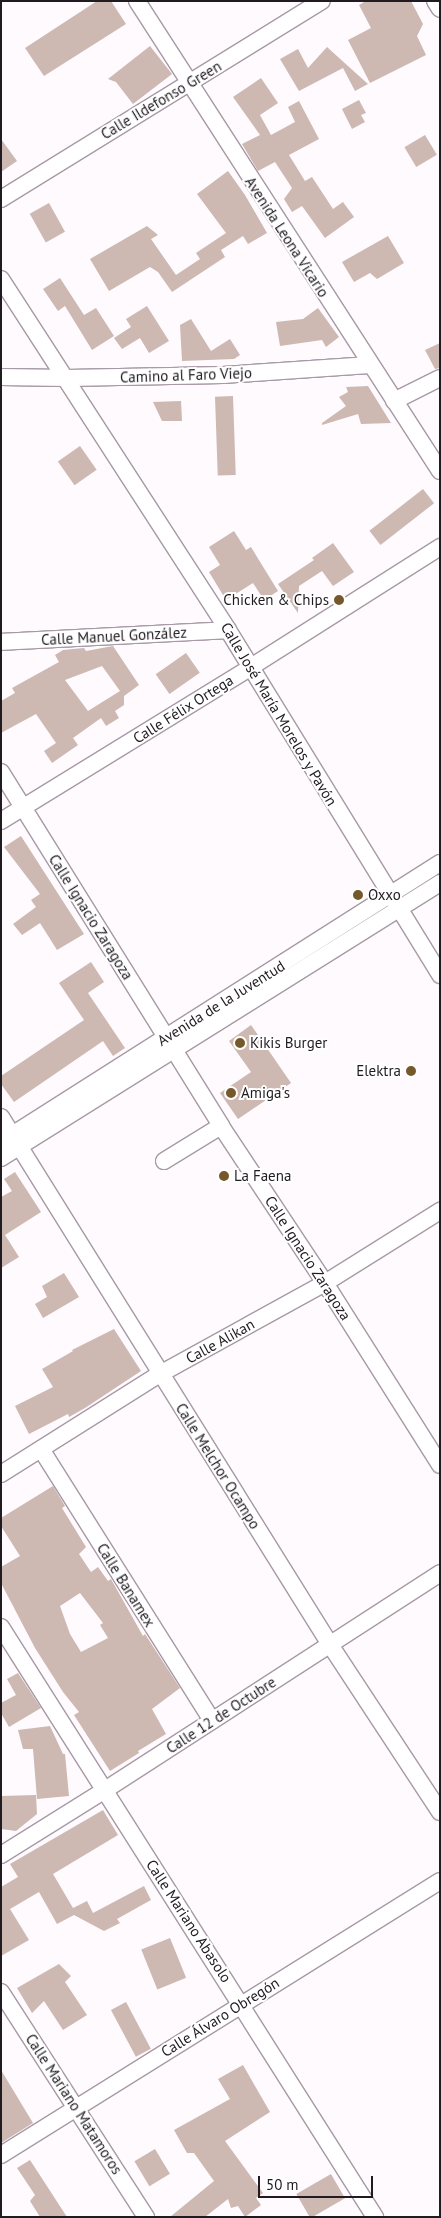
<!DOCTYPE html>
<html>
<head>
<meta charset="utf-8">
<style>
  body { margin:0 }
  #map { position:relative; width:441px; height:2218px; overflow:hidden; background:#fefafd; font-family:"PT Sans",sans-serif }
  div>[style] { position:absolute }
  .building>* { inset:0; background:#cdb8b2; transform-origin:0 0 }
  .roads { filter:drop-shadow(1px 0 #a799a6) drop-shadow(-1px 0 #a799a6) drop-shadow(0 1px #a799a6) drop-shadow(0 -1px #a799a6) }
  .minor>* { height:16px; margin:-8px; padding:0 8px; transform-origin:8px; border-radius:8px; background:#fff }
  .dots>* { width:14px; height:14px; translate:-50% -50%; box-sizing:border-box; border:2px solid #fff; border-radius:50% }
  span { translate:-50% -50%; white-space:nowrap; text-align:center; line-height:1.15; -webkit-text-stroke:4px #fff; paint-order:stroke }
  .street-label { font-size:15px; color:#201b20 }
  .poi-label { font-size:15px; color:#201b20 }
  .right { translate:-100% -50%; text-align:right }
  .left { translate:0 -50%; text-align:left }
  .frame { position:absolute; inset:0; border:2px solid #201b20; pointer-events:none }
  .scale { position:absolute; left:258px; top:2176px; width:115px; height:22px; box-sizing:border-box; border:2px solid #201b20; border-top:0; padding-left:6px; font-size:15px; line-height:18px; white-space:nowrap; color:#201b20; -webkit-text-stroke:4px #fff; paint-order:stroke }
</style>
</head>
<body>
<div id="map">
  <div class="building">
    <div style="clip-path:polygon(97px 1px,111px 1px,126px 24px,44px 76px,25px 48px)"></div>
    <div style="clip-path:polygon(366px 1px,411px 1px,423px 24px,417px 36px,426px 55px,370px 83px,348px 40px,371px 28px,359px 5px)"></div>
    <div style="clip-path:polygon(150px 46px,172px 74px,133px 104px,116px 82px,108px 79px)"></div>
    <div style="clip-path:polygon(327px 47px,348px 66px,368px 84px,355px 91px,343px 68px,299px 91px,280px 59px,298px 49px,308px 68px)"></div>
    <div style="clip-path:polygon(261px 78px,278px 103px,260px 115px,271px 135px,295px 122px,288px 107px,299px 101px,319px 139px,289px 155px,305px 181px,312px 177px,333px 209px,343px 202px,354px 217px,325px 238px,302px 206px,292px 212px,284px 199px,292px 188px,275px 162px,258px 171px,242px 144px,260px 135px,233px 97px)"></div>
    <div style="clip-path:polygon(359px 100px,366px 113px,361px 115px,365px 122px,352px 129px,342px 109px)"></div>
    <div style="left:425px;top:135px;width:23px;height:24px;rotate:59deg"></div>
    <div style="clip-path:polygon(1px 139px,17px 161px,1px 172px)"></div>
    <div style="clip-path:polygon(228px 171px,245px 195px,267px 233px,248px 244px,243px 236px,221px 250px,225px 257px,172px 292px,158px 272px,150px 267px,109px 291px,90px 259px,147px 226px,158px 235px,151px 239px,176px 275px,200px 259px,196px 253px,226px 233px,197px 194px)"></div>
    <div style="left:49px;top:203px;width:33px;height:22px;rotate:61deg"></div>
    <div style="clip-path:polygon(388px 236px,404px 263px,377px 279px,370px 273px,354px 282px,342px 262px)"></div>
    <div style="clip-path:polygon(60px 278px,84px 315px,96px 308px,114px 336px,92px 350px,65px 306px,58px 311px,43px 289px)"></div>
    <div style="clip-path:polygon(147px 306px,169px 341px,149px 353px,140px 338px,122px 349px,114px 338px,131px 327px,126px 319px)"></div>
    <div style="clip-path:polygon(318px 308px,339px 337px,326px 347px,322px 340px,280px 346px,276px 322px,303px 319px)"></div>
    <div style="clip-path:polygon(191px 319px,211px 351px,230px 339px,240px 355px,234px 359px,182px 361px,180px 325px)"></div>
    <div style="clip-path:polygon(440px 343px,440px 368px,435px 369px,425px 350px)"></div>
    <div style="clip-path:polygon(368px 386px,391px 423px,361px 424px,358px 414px,322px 425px,322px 423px,346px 406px,339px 397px,348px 392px,346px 387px)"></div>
    <div style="left:233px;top:396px;width:79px;height:18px;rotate:88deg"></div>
    <div style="clip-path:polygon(181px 401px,182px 421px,162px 421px,153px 402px)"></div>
    <div style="left:80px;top:446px;width:29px;height:27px;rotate:55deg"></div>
    <div style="left:423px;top:489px;width:18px;height:68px;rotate:52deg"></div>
    <div style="clip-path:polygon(234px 531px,246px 550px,251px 547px,278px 591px,264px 600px,253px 583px,226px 600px,209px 572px,220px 565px,209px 547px)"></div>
    <div style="clip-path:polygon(333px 543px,354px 572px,333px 586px,322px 571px,299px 586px,298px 613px,278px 584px,314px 560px,312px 558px)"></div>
    <div style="clip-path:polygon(evenodd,113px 646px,139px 685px,124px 696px,124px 705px,115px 711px,119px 718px,106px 726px,101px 718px,73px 738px,78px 745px,52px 763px,44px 751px,56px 743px,36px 714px,1px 733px,1px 701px,15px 693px,12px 688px,59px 662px,55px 655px,63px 650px,84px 648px,86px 651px,113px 646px,102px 666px,120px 691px,88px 711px,65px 680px,102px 666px)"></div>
    <div style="left:186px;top:653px;width:24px;height:37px;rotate:55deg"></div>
    <div style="clip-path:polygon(21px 836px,84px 934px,57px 950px,40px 923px,22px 935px,13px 924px,36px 907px,31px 900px,40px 894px,4px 847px)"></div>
    <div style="clip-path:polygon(91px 962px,104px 982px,88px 993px,125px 1048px,113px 1056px,103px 1041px,14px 1102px,1px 1084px,1px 1076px,84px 1020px,59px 983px)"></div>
    <div style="clip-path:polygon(251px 1025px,291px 1083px,238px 1119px,220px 1093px,251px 1072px,229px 1041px)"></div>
    <div style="clip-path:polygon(15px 1172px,41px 1212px,5px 1235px,19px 1257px,1px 1268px,1px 1197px,12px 1191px,4px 1179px)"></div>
    <div style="clip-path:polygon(64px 1273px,79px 1297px,43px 1318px,35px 1304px,47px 1297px,42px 1286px)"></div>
    <div style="clip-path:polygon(114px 1329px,141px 1371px,85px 1408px,69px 1417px,68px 1414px,29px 1434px,15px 1406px,53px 1387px,42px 1369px,73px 1351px,72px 1350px)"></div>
    <div style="clip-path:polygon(evenodd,53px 1486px,65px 1506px,62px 1508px,86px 1547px,79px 1554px,91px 1572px,98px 1567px,108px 1581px,111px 1579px,143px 1636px,145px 1634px,180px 1688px,152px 1709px,166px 1734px,138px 1751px,139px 1753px,110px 1771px,74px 1715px,79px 1712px,63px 1692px,35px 1648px,1px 1583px,1px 1567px,20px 1556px,1px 1526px,1px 1518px,53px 1486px,80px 1593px,103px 1623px,100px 1625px,108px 1638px,81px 1652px,70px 1634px,60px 1606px,80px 1593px)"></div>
    <div style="clip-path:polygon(18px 1673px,41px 1708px,9px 1727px,1px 1713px,1px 1703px,16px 1695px,7px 1679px)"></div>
    <div style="clip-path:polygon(50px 1726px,63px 1754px,65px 1754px,69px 1796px,37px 1799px,33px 1749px,23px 1749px,18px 1730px)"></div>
    <div style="clip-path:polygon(36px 1795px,37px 1814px,16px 1831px,1px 1829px,1px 1796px)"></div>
    <div style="clip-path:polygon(103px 1810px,118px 1835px,53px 1874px,73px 1908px,87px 1901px,93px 1913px,144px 1886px,151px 1900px,117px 1919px,120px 1923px,104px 1931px,74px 1915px,57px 1924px,39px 1892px,10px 1909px,29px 1940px,1px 1956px,1px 1887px,18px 1877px,10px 1864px)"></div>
    <div style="left:170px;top:1938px;width:43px;height:31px;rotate:68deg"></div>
    <div style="clip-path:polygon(59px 1964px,71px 1976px,65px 1982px,87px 2015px,63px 2030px,44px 2001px,32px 2013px,17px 1988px)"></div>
    <div style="left:126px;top:2002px;width:53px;height:17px;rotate:62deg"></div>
    <div style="clip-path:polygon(243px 2065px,270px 2112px,225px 2141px,263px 2193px,256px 2198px,261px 2205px,245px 2217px,238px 2206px,231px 2208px,228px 2199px,205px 2217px,170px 2217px,214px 2181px,194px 2153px,187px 2153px,174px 2130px,230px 2099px,218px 2079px)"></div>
    <div style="clip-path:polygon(1px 2070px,33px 2123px,1px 2143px)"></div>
    <div style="left:155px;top:2149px;width:29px;height:24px;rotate:59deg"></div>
    <div style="clip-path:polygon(30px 2160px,67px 2217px,40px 2217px,30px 2201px,35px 2195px,17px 2168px)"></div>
    <div style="left:331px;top:2174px;width:28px;height:40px;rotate:60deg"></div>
  </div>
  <div class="roads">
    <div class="minor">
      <div style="left:137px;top:1px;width:559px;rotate:57.19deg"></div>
      <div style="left:435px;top:1px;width:9px;rotate:58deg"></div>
      <div style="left:1px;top:199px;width:377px;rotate:-31.7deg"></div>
      <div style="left:1px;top:279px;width:418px;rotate:57.1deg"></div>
      <div style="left:228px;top:630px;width:405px;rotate:58.4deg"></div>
      <div style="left:1px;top:377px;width:66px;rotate:0.9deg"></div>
      <div style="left:67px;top:378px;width:156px;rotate:-1.1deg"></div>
      <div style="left:223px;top:375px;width:147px;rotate:-3.9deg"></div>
      <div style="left:394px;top:401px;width:51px;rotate:-26.6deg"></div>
      <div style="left:1px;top:642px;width:227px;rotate:-3deg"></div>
      <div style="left:1px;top:772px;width:417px;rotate:58.1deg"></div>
      <div style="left:221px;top:1126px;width:188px;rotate:56.5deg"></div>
      <div style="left:325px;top:1283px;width:215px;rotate:57.7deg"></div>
      <div style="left:1px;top:821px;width:294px;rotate:-31.6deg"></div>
      <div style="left:251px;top:667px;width:224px;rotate:-32.4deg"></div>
      <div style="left:1px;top:1117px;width:620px;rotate:58.05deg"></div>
      <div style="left:329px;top:1643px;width:202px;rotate:56.7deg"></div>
      <div style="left:1px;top:1142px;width:520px;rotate:-32.44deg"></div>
      <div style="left:1px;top:1158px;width:518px;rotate:-32.06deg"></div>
      <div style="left:164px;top:1161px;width:67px;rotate:-31.6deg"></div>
      <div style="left:41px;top:1449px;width:321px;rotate:57.8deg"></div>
      <div style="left:1px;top:1474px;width:188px;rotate:-32.2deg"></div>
      <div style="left:160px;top:1374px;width:188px;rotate:-28.9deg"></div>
      <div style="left:325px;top:1283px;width:136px;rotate:-32.1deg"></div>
      <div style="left:1px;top:1627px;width:699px;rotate:57.63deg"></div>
      <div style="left:1px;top:1855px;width:123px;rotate:-32deg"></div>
      <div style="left:105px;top:1790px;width:399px;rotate:-32.9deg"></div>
      <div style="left:1px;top:1992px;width:268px;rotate:57.2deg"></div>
      <div style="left:1px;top:2155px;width:517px;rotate:-31.97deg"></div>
    </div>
  </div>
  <div class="dots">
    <div style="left:339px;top:600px;background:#75582b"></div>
    <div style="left:358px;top:895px;background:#75582b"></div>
    <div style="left:240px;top:1043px;background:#75582b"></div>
    <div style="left:411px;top:1071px;background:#75582b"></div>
    <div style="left:231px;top:1093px;background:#75582b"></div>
    <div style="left:224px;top:1176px;background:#75582b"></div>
  </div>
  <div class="street-label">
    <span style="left:161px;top:100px;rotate:-31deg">Calle Ildefonso Green</span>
    <span style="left:287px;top:237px;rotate:57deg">Avenida Leona Vicario</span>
    <span style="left:186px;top:375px;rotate:-2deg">Camino al Faro Viejo</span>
    <span style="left:114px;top:636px;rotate:-3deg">Calle Manuel González</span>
    <span style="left:183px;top:709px;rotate:-32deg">Calle Félix Ortega</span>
    <span style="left:279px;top:714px;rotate:59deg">Calle José María Morelos y Pavón</span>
    <span style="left:91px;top:917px;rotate:58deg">Calle Ignacio Zaragoza</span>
    <span style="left:221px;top:1003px;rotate:-32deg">Avenida de la Juventud</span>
    <span style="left:308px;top:1258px;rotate:57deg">Calle Ignacio Zaragoza</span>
    <span style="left:220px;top:1341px;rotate:-29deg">Calle Alikan</span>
    <span style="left:218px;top:1466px;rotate:58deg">Calle Melchor Ocampo</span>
    <span style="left:126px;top:1585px;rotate:58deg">Calle Banamex</span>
    <span style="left:221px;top:1715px;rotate:-33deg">Calle 12 de Octubre</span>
    <span style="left:189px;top:1921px;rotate:57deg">Calle Mariano Abasolo</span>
    <span style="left:220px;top:2017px;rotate:-32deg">Calle Álvaro Obregón</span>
    <span style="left:74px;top:2104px;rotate:57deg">Calle Mariano Matamoros</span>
  </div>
  <div class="poi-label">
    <span class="right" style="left:329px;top:600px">Chicken &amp; Chips</span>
    <span class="left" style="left:368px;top:895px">Oxxo</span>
    <span class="left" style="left:250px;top:1043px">Kikis Burger</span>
    <span class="right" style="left:401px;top:1071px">Elektra</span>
    <span class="left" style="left:241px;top:1093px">Amiga's</span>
    <span class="left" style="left:234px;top:1176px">La Faena</span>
  </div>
  <div class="frame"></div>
  <div class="scale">50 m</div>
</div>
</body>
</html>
